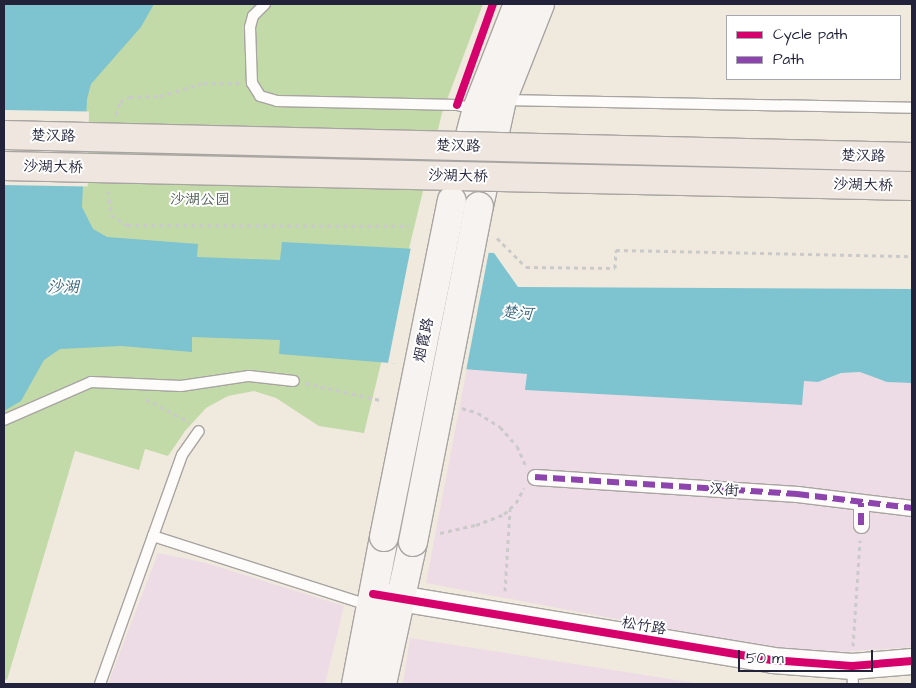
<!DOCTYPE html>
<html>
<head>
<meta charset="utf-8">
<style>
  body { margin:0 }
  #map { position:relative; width:916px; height:688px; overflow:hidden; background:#f0e9de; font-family:"Architects Daughter","LXGW WenKai TC",sans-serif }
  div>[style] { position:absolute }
  .built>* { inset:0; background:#eddce5 }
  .green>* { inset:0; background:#c2daa8 }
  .water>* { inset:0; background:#7dc3d0 }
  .pier>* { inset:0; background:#f0e9de; transform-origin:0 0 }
  .path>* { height:3px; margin-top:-1.5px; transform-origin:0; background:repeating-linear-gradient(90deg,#cbcaca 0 4px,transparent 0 8px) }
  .roads { filter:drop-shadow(1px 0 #a8a4a1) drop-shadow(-1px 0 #a8a4a1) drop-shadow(0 1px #a8a4a1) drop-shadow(0 -1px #a8a4a1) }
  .service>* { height:10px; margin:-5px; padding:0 5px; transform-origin:5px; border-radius:5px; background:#fdfcfa }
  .pedestrian>* { height:15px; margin:-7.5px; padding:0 7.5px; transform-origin:7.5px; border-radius:7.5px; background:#fdfcfa }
  .tertiary>* { height:25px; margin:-12.5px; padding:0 12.5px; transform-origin:12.5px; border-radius:12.5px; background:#fdfcfa }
  .secondary>* { height:28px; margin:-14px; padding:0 14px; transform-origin:14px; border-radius:14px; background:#f7f3f0 }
  .bridges { filter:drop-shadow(1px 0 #a8a4a1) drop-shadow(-1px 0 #a8a4a1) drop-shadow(0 1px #a8a4a1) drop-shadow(0 -1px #a8a4a1) }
  .secondary-bridge>* { height:28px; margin:-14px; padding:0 14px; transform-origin:14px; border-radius:14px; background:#f7f3f0 }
  .primary-bridge>* { height:28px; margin:-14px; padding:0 14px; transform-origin:14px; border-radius:14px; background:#efe6df }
  .quiet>* { height:6px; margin-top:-3px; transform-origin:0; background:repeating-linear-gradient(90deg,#8e44ad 0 12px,transparent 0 18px) }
  .cycleway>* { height:8px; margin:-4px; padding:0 4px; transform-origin:4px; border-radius:4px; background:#d6006c }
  span { translate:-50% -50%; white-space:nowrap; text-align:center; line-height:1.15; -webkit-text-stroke:4px #fff; paint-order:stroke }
  .street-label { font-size:15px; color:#22223b }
  .park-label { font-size:15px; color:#4d5e52 }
  .water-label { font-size:16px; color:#35637b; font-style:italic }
  .frame { position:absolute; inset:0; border:5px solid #22223b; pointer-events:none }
  .legend { position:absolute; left:726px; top:15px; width:175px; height:65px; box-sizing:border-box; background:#fff; border:1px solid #a7a7b1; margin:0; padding:6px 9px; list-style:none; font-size:15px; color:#22223b }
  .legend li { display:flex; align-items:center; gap:10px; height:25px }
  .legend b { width:25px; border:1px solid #a7a7b1 }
  .scale { position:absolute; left:738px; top:650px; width:135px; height:22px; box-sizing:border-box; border:2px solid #22223b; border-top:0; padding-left:6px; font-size:15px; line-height:18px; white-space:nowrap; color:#22223b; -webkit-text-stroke:4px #fff; paint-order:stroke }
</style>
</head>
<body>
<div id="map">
  <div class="built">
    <div style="clip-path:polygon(467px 368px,527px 374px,526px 390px,802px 405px,803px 381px,818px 382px,841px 373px,860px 372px,887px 382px,912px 383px,912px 647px,839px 652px,769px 648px,426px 583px)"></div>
    <div style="clip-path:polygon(158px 553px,206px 563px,344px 606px,325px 684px,108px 684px)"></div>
    <div style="clip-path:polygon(410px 638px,701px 684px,403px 684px)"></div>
  </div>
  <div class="green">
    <div style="clip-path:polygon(4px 4px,483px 4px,442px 113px,364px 433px,319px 426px,276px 398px,254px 391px,228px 396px,206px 408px,185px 431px,168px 456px,145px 449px,139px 470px,75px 451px,7px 680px,4px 679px)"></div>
  </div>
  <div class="water">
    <div style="clip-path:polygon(4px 4px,154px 4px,141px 27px,91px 84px,87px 99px,82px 207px,93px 229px,107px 237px,198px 244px,197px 257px,280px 260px,282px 242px,494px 253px,518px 287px,912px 289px,912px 383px,887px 382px,860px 372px,841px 373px,818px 382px,804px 381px,802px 405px,525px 390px,527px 374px,279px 354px,280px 340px,192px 337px,192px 352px,121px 346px,60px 349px,44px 360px,21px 401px,4px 411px)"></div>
  </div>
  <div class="pier">
    <div style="left:4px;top:110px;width:85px;height:75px;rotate:1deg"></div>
    <div style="clip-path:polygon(411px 247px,489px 251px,466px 371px,388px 363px)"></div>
  </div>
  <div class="path">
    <div style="left:116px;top:115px;width:14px;rotate:-73deg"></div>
    <div style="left:120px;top:102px;width:10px;rotate:-29deg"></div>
    <div style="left:129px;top:97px;width:31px;rotate:-2deg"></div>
    <div style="left:160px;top:96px;width:46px;rotate:-16.5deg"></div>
    <div style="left:204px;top:83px;width:35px"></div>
    <div style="left:108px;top:191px;width:24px;rotate:83deg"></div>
    <div style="left:111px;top:215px;width:19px;rotate:32deg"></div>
    <div style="left:127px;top:225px;width:282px;rotate:0.2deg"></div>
    <div style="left:497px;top:238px;width:41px;rotate:45deg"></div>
    <div style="left:526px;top:267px;width:89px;rotate:0.6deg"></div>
    <div style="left:615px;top:268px;width:18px;rotate:-87deg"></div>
    <div style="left:616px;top:250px;width:296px;rotate:1.2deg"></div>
    <div style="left:305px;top:383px;width:77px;rotate:12.8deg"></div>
    <div style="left:146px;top:399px;width:49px;rotate:28.1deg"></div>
    <div style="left:462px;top:408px;width:17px;rotate:17deg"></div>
    <div style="left:478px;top:413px;width:26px;rotate:32deg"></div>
    <div style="left:500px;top:427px;width:25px;rotate:48deg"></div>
    <div style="left:517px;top:446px;width:20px;rotate:66deg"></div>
    <div style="left:440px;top:533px;width:37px;rotate:-13deg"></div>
    <div style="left:476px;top:525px;width:30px;rotate:-21deg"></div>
    <div style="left:504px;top:514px;width:16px;rotate:-43deg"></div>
    <div style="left:516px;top:503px;width:17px;rotate:-62deg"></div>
    <div style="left:505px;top:591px;width:82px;rotate:-86.5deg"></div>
    <div style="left:853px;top:646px;width:106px;rotate:-86.2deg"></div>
  </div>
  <div class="roads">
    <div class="service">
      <div style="left:265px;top:4px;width:17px;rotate:135deg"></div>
      <div style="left:253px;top:16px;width:11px;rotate:105deg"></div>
      <div style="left:250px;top:27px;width:56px;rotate:88deg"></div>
      <div style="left:252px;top:83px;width:15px;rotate:58deg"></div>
      <div style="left:260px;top:96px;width:18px;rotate:16deg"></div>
      <div style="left:277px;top:101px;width:180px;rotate:1.3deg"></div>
      <div style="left:457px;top:105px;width:18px;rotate:13deg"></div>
      <div style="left:503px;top:100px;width:409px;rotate:1.1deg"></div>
      <div style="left:4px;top:420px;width:95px;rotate:-23.6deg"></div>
      <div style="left:91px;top:382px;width:90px;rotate:2.5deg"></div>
      <div style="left:181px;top:386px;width:69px;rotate:-8.4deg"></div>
      <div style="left:249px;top:376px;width:45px;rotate:6.3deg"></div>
      <div style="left:153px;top:536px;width:229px;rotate:17.8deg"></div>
      <div style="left:852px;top:666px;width:18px;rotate:87deg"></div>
      <div style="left:100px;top:684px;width:243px;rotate:-70.3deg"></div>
      <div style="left:182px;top:455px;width:29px;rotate:-55deg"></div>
    </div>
    <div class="pedestrian">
      <div style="left:535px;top:477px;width:263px;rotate:3.7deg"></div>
      <div style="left:797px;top:494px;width:116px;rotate:6.9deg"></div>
      <div style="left:861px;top:525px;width:22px;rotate:-90deg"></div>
    </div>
    <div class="tertiary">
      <div style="left:381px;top:595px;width:396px;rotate:9.4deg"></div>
      <div style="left:772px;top:660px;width:80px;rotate:4.3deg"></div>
      <div style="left:852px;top:666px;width:60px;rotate:-4.8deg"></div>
    </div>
    <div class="secondary">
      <div style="left:453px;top:199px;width:93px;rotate:-75.1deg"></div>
      <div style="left:477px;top:109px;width:113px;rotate:-68.7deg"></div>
      <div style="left:479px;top:206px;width:108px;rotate:-77.8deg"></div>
      <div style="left:502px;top:100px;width:103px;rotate:-68.4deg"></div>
      <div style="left:356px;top:684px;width:150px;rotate:-79.2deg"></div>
      <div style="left:382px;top:684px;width:145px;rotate:-77.7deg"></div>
    </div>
  </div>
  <div class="bridges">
    <div class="secondary-bridge">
      <div style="left:384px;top:537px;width:343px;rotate:-78.6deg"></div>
      <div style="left:413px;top:542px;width:342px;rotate:-78.9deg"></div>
    </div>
    <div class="primary-bridge">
      <div style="left:4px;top:135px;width:908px;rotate:1.39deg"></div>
      <div style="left:4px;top:166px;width:908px;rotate:1.26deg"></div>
    </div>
  </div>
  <div class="quiet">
    <div style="left:535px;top:477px;width:263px;rotate:3.7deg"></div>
    <div style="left:797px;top:494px;width:116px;rotate:6.9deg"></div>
    <div style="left:861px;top:525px;width:22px;rotate:-90deg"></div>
  </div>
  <div class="cycleway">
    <div style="left:457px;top:105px;width:107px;rotate:-70.4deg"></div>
    <div style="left:373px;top:594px;width:404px;rotate:9.4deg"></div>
    <div style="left:772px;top:660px;width:80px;rotate:4.3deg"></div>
    <div style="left:852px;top:666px;width:60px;rotate:-4.8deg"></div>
  </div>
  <div class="street-label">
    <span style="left:53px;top:136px;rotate:1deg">楚汉路</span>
    <span style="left:458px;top:146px;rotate:1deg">楚汉路</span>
    <span style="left:863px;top:156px;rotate:1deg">楚汉路</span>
    <span style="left:53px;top:167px;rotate:1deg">沙湖大桥</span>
    <span style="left:458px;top:176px;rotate:1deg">沙湖大桥</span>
    <span style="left:863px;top:185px;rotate:1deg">沙湖大桥</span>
    <span style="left:424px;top:340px;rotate:-78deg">烟霞路</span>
    <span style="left:724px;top:490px;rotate:4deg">汉街</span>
    <span style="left:644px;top:626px;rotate:10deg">松竹路</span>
  </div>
  <div class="park-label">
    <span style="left:200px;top:200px">沙湖公园</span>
  </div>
  <div class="water-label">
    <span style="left:63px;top:287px">沙湖</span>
    <span style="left:517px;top:313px;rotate:4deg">楚河</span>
  </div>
  <div class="frame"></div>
  <ul class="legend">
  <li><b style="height:6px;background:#d6006c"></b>Cycle path</li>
  <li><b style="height:6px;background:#8e44ad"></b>Path</li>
  </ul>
  <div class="scale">50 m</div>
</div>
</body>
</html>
